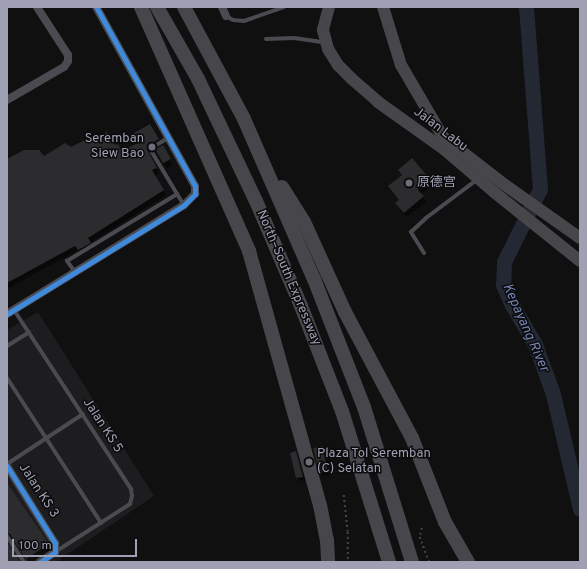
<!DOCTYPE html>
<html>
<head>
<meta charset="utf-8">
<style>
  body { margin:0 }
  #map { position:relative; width:587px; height:569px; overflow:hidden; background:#101010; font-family:Overpass,"Noto Sans SC",sans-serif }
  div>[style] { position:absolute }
  .built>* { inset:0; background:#1d1d1f }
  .shadow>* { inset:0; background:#0007; transform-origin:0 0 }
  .river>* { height:15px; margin:-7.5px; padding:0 7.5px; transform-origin:7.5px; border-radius:7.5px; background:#232832 }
  .building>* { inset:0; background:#2c2c2e; transform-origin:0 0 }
  .path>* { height:1.5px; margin-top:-0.75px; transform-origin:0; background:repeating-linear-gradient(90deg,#45464b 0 2px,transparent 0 5px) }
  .lane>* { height:4px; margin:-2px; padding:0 2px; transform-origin:2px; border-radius:2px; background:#4a4a50 }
  .street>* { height:8px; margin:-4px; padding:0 4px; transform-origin:4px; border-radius:4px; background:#4a4a50 }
  .primary>* { height:12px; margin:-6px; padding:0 6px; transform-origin:6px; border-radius:6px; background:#47464b }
  .highway>* { height:14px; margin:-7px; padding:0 7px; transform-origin:7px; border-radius:7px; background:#47474b }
  .cycleway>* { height:5px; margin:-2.5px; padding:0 2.5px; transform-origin:2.5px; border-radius:2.5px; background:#408adc }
  .dots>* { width:11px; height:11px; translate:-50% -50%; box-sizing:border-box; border:2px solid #0b0b0c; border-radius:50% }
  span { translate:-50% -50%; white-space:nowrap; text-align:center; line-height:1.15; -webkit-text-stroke:3px #0b0b0c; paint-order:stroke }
  .street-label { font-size:13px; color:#9fa0b3 }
  .poi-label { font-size:13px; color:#9fa0b3 }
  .right { translate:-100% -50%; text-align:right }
  .left { translate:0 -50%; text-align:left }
  .water-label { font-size:14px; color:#7384b2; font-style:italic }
  .frame { position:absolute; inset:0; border:8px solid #9fa0b3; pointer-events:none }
  .scale { position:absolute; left:12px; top:539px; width:125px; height:18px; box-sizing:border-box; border:2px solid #9fa0b3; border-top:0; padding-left:5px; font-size:12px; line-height:14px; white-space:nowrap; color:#9fa0b3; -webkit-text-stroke:3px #0b0b0c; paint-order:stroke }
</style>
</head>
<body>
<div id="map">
  <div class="built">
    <div style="clip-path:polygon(38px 312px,154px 496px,56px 562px,7px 562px,7px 330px)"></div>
  </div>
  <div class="shadow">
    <div style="clip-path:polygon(149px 125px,161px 145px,151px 151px,149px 155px,159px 173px,154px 176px,166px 195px,90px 243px,93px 248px,81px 255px,78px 250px,7px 289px,7px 160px,43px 158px,71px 149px,114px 147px,121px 152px,139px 144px)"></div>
    <div style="left:162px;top:147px;width:21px;height:7px;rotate:59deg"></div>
    <div style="clip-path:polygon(412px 159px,432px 185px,421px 194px,426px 202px,407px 217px,399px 208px,396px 203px,399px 200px,389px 187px,402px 176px,399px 170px)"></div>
    <div style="clip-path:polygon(322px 447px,329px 475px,323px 476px,321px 473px)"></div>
    <div style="clip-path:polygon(296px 453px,305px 480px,299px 481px,297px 478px)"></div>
    <div style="clip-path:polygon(7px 484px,51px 550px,32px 562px,29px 562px,14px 539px,7px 538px,7px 540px)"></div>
  </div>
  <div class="river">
    <div style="left:526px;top:7px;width:183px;rotate:85.6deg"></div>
    <div style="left:540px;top:189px;width:81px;rotate:116.3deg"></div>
    <div style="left:504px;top:262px;width:23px;rotate:92deg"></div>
    <div style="left:503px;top:285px;width:22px;rotate:66deg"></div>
    <div style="left:512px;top:305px;width:45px;rotate:59.5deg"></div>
    <div style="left:535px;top:344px;width:53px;rotate:70.2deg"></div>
    <div style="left:553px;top:394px;width:118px;rotate:76.8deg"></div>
  </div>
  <div class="building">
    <div style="clip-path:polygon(150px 124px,159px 139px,148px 146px,147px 149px,157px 168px,152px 170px,164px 190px,88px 238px,91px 243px,78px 250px,75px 246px,7px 283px,7px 159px,24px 150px,39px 150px,44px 156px,65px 143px,71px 147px,93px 136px,98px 137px,107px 132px,115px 145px,118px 144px,122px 151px,138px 143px,132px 134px)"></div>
    <div style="left:163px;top:145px;width:16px;height:9px;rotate:60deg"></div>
    <div style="clip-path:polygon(412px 158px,430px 179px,418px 190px,424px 196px,404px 213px,395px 203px,399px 200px,388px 186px,402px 175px,398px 170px)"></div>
    <div style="left:322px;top:446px;width:26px;height:9px;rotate:77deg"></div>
    <div style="clip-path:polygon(296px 451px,303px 477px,296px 478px,290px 453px)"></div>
    <div style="clip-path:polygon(7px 483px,49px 544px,26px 559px,10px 534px,7px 533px)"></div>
    <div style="clip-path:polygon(7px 542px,20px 562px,7px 562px)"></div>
  </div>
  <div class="path">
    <div style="left:344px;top:495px;width:37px;rotate:84deg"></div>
    <div style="left:348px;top:532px;width:30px;rotate:90deg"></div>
    <div style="left:422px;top:528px;width:9px;rotate:103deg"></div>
    <div style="left:420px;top:537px;width:27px;rotate:70deg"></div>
  </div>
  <div class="lane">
    <div style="left:226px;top:16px;width:8px;rotate:30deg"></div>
    <div style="left:233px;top:20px;width:11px;rotate:5deg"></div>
    <div style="left:244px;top:21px;width:42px;rotate:-19.3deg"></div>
    <div style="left:266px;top:39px;width:28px;rotate:-2deg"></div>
    <div style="left:294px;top:38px;width:30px;rotate:8deg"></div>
    <div style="left:168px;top:138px;width:21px;rotate:149deg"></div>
    <div style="left:150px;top:149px;width:52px;rotate:59deg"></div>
    <div style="left:424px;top:253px;width:25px;rotate:-122deg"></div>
    <div style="left:411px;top:232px;width:21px;rotate:-43deg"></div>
    <div style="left:426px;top:218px;width:65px;rotate:-36.9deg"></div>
    <div style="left:75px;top:272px;width:14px;rotate:-126deg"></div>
    <div style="left:67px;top:261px;width:129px;rotate:-31.3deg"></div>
    <div style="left:177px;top:194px;width:13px;rotate:58deg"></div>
    <div style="left:14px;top:310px;width:214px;rotate:56.8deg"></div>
    <div style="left:131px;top:489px;width:7px;rotate:82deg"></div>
    <div style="left:132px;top:496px;width:8px;rotate:104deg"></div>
    <div style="left:130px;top:504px;width:89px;rotate:147.4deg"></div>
    <div style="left:7px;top:346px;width:26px;rotate:-32deg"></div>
    <div style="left:7px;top:378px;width:173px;rotate:57deg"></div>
    <div style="left:7px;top:464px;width:91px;rotate:-33.3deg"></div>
    <div style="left:7px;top:536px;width:31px;rotate:57deg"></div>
  </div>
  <div class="street">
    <div style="left:222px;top:7px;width:10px;rotate:66deg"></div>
    <div style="left:7px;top:100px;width:66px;rotate:-30.1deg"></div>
    <div style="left:64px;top:67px;width:7px;rotate:-56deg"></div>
    <div style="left:68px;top:61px;width:6px;rotate:-90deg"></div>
    <div style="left:68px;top:55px;width:57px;rotate:-122.9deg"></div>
    <div style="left:7px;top:314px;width:208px;rotate:-31.6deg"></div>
    <div style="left:184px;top:205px;width:16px;rotate:-45deg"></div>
    <div style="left:195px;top:194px;width:8px;rotate:-90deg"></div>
    <div style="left:195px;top:186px;width:205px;rotate:-118.9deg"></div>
    <div style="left:7px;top:466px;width:91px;rotate:58.1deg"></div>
    <div style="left:55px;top:543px;width:9px;rotate:90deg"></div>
    <div style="left:55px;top:552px;width:18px;rotate:146deg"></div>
  </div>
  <div class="primary">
    <div style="left:329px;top:7px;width:24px;rotate:105deg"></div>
    <div style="left:323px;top:30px;width:20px;rotate:75deg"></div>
    <div style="left:328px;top:49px;width:19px;rotate:58deg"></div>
    <div style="left:338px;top:65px;width:20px;rotate:45deg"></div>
    <div style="left:352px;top:79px;width:35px;rotate:41deg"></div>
    <div style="left:378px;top:102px;width:82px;rotate:35.6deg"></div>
    <div style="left:445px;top:150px;width:65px;rotate:40.6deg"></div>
    <div style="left:494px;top:192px;width:110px;rotate:38.7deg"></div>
    <div style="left:383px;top:7px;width:61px;rotate:72.8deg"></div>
    <div style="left:401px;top:65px;width:83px;rotate:59.7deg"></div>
    <div style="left:443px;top:137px;width:78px;rotate:37.7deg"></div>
    <div style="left:505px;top:185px;width:92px;rotate:35.2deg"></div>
  </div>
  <div class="highway">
    <div style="left:141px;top:7px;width:267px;rotate:66.1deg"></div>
    <div style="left:249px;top:251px;width:264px;rotate:74.4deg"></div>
    <div style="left:320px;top:505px;width:36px;rotate:79deg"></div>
    <div style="left:327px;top:540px;width:22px;rotate:87deg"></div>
    <div style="left:157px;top:7px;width:83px;rotate:60.3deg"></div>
    <div style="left:198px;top:79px;width:135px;rotate:64.6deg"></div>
    <div style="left:256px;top:201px;width:114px;rotate:66.8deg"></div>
    <div style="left:301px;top:306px;width:113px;rotate:68.7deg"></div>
    <div style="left:342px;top:411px;width:158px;rotate:72.7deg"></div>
    <div style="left:184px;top:7px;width:127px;rotate:61.8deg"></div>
    <div style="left:244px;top:119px;width:175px;rotate:66.4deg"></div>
    <div style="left:314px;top:279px;width:137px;rotate:68.7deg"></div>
    <div style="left:364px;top:407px;width:162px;rotate:72.8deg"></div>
    <div style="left:282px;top:187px;width:41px;rotate:57.8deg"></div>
    <div style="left:304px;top:222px;width:99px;rotate:65.5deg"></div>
    <div style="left:345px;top:312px;width:143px;rotate:62deg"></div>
    <div style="left:412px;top:438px;width:90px;rotate:68.6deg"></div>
    <div style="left:445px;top:522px;width:46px;rotate:60.1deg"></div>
  </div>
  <div class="cycleway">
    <div style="left:7px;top:314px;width:208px;rotate:-31.6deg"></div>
    <div style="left:184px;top:205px;width:16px;rotate:-45deg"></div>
    <div style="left:195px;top:194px;width:8px;rotate:-90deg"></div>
    <div style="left:195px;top:186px;width:205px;rotate:-118.9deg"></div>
    <div style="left:7px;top:466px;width:91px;rotate:58.1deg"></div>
    <div style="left:55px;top:543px;width:9px;rotate:90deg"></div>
    <div style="left:55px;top:552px;width:18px;rotate:146deg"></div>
  </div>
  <div class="dots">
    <div style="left:152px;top:147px;background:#6d6e7a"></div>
    <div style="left:409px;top:183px;background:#6d6e7a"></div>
    <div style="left:309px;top:462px;background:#6d6e7a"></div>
  </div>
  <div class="street-label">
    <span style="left:440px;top:130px;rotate:37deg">Jalan Labu</span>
    <span style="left:288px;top:278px;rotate:67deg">North–South Expressway</span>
    <span style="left:102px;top:426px;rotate:57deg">Jalan KS 5</span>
    <span style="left:38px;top:491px;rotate:57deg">Jalan KS 3</span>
  </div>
  <div class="poi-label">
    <span class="right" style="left:144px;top:147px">Seremban<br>Siew Bao</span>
    <span class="left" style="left:417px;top:183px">原德宫</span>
    <span class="left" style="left:317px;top:462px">Plaza Tol Seremban<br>(C) Selatan</span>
  </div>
  <div class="water-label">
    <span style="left:525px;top:328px;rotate:66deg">Kepayang River</span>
  </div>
  <div class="frame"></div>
  <div class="scale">100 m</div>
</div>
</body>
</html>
